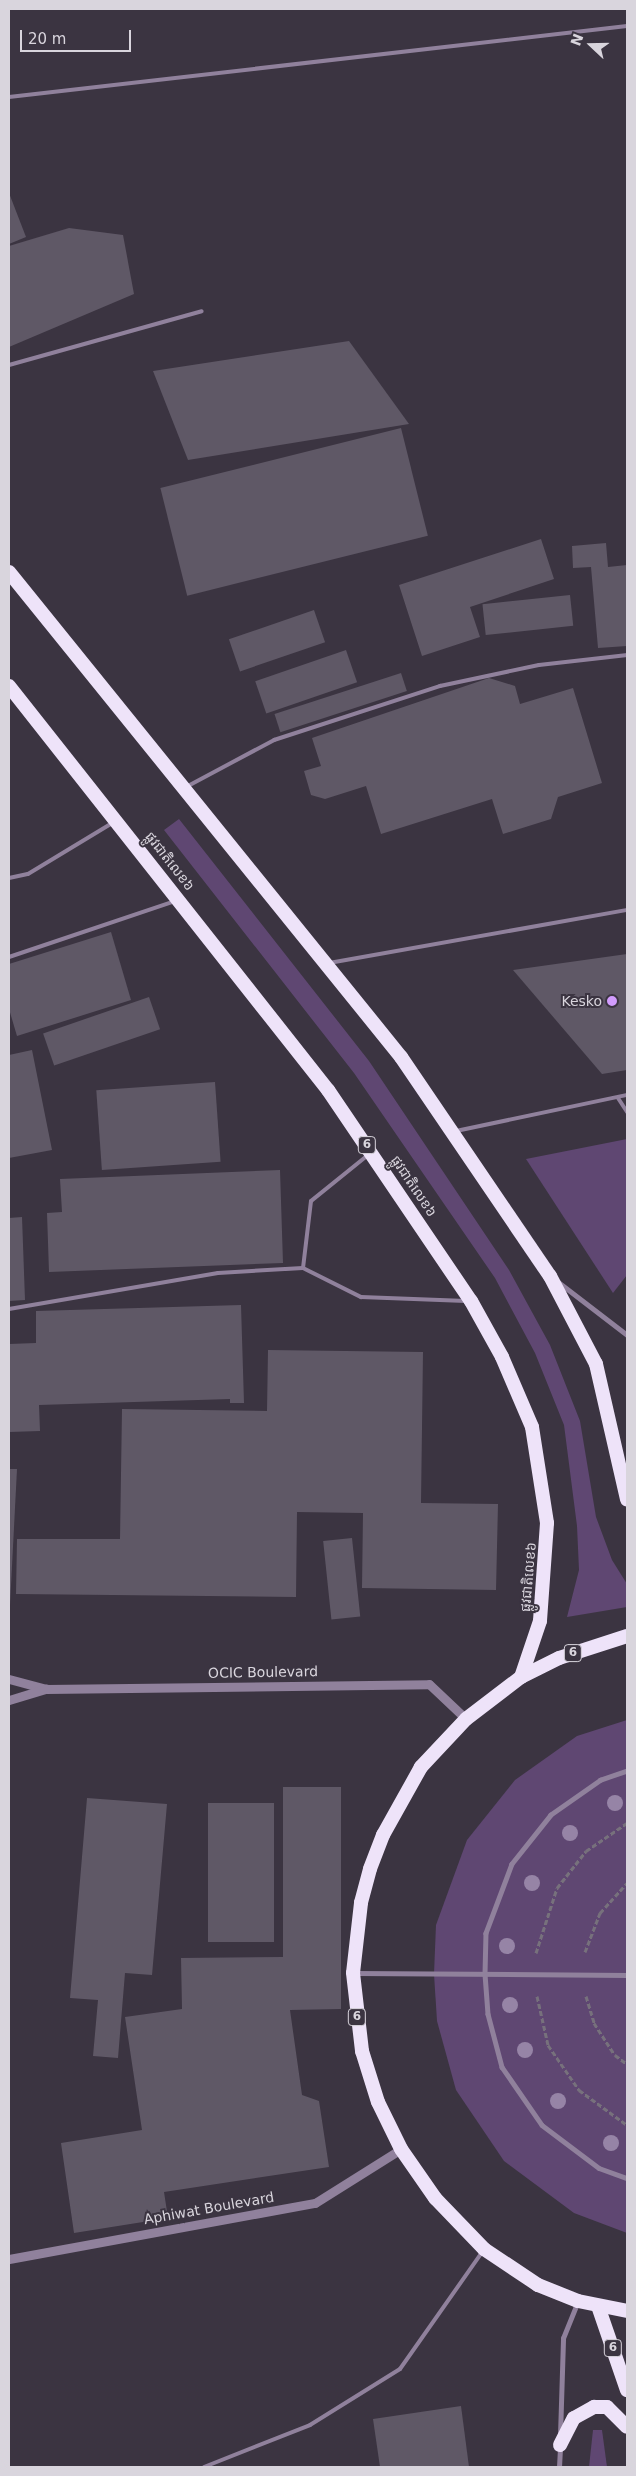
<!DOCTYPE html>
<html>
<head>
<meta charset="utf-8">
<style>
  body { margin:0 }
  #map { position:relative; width:636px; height:2476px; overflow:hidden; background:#3b3441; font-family:"DejaVu Sans","Noto Sans Khmer",sans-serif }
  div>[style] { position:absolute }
  .green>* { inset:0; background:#5f4772 }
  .building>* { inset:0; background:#5f5866; transform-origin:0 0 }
  .path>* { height:3px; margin-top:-1.5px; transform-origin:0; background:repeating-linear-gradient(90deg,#77717c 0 5px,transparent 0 7.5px) }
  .service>* { height:4px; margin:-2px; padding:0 2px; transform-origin:2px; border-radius:2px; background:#90819c }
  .pedestrian>* { height:4.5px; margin:-2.25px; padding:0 2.25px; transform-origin:2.25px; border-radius:2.25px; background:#90819c }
  .minor>* { height:5px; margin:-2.5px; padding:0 2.5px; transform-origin:2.5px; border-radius:2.5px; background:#90819c }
  .tertiary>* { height:9px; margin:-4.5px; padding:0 4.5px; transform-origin:4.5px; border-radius:4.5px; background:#90819c }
  .trunk>* { height:14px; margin:-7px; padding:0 7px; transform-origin:7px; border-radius:7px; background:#eee3f9 }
  .trees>* { width:16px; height:16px; margin:-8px; border-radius:50%; background:#9684a6 }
  .dots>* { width:14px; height:14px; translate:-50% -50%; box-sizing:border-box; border:2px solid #3b3441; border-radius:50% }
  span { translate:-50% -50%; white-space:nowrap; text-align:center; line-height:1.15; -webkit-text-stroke:4px #3b3441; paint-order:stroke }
  .shield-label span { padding:1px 4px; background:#3b3441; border:1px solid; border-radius:4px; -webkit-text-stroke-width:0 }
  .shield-label { font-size:12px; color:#d9d5dd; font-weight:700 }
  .street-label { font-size:14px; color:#d9d5dd }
  .poi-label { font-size:14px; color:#d9d5dd }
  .right { translate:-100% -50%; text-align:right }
  .frame { position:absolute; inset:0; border:10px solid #d9d5dd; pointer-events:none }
  .north { position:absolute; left:566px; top:20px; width:50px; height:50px; -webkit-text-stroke:4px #3b3441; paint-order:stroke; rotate:291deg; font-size:14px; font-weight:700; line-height:20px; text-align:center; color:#d9d5dd }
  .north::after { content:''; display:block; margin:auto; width:18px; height:22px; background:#d9d5dd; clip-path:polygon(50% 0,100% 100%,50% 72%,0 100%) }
  .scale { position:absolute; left:20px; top:30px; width:111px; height:22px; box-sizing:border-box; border:2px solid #d9d5dd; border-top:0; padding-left:6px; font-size:15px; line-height:18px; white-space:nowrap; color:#d9d5dd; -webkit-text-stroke:4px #3b3441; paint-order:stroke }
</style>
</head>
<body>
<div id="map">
  <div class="green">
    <div style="clip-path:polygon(179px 819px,369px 1061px,509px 1270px,550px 1345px,580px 1421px,596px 1517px,612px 1560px,627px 1584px,627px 1607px,567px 1617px,579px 1570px,577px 1526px,564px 1425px,535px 1353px,495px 1278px,354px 1073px,164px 830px)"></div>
    <div style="clip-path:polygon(627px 1139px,627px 1275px,613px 1293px,526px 1159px)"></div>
    <div style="clip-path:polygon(627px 1720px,627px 2233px,574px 2213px,504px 2161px,456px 2090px,437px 2021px,434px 1974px,436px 1925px,467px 1840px,515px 1780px,577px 1736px)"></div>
    <div style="clip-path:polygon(593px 2430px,602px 2430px,607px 2467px,589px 2467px)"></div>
  </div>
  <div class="building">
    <div style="clip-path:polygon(9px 193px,26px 237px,9px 244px)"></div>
    <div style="clip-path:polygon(69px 228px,123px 235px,134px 294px,9px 347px,9px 246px)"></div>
    <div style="clip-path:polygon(349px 341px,409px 424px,188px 460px,153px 371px)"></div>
    <div style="left:401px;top:428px;width:111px;height:248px;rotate:76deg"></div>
    <div style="clip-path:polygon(541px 539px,554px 579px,470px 607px,480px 637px,422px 656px,399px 585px)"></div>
    <div style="clip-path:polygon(606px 543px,608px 567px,627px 565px,627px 646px,598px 648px,591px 567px,573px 568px,572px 546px)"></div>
    <div style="left:570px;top:595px;width:31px;height:88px;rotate:84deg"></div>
    <div style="left:314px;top:610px;width:34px;height:90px;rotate:71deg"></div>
    <div style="left:346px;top:650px;width:34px;height:96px;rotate:71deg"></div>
    <div style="left:401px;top:673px;width:19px;height:133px;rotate:72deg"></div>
    <div style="clip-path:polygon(489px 678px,515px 686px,520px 704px,573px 688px,602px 783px,558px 797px,551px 819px,503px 834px,492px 799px,381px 834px,366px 786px,325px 799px,311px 795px,304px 771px,321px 766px,312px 738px)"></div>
    <div style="clip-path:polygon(111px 932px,131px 1000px,17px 1036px,9px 1009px,9px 964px)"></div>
    <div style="clip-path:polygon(627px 954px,627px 1070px,602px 1074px,513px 970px)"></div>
    <div style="left:149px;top:997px;width:34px;height:112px;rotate:71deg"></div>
    <div style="clip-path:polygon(32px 1050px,52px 1150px,9px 1158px,9px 1055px)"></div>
    <div style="left:215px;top:1082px;width:80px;height:119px;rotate:86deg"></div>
    <div style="clip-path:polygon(280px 1170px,283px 1263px,49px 1272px,47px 1213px,62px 1212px,60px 1179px)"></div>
    <div style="clip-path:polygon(22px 1217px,25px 1300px,9px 1301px,9px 1218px)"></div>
    <div style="clip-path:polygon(241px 1305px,244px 1403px,230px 1403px,230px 1399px,39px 1405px,40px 1431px,9px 1432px,9px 1344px,36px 1343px,36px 1311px)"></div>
    <div style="clip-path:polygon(268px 1350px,423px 1352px,421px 1503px,498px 1504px,496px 1590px,362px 1588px,363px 1513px,297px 1512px,296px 1597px,16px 1594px,17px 1539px,120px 1539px,122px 1409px,267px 1411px)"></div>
    <div style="clip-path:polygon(9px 1469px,17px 1469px,10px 1605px,9px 1605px)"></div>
    <div style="left:352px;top:1538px;width:79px;height:29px;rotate:84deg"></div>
    <div style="clip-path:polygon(283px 1787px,341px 1787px,341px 2009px,290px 2010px,302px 2095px,319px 2101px,329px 2167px,164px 2192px,168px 2218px,74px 2233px,61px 2143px,142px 2130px,125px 2017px,182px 2009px,181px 1958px,283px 1957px)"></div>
    <div style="clip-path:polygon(87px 1798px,167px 1804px,152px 1975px,125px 1973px,118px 2058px,93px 2056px,98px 2000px,70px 1998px)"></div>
    <div style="left:208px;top:1803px;width:66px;height:139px"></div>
    <div style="clip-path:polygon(461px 2406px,469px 2467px,380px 2467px,373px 2419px)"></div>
  </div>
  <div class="path">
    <div style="left:585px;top:1952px;width:42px;rotate:-69deg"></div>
    <div style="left:600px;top:1913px;width:40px;rotate:-48deg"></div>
    <div style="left:536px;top:1953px;width:68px;rotate:-72.1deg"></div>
    <div style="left:557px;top:1888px;width:47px;rotate:-51.9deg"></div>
    <div style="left:586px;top:1851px;width:50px;rotate:-34.3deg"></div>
    <div style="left:537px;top:1996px;width:50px;rotate:77.3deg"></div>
    <div style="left:548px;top:2045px;width:55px;rotate:55.4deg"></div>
    <div style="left:579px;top:2090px;width:59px;rotate:36.1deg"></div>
    <div style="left:586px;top:1996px;width:28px;rotate:73deg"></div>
    <div style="left:594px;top:2023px;width:38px;rotate:57deg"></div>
    <div style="left:615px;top:2055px;width:15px;rotate:37deg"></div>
  </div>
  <div class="service">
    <div style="left:9px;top:97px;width:622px;rotate:-6.55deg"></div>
    <div style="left:9px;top:365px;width:200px;rotate:-15.6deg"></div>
    <div style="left:186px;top:787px;width:100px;rotate:-28.1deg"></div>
    <div style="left:274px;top:740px;width:175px;rotate:-18deg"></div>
    <div style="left:440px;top:686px;width:101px;rotate:-12deg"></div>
    <div style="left:539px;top:665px;width:89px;rotate:-6.5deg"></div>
    <div style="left:9px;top:878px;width:19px;rotate:-12deg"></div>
    <div style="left:28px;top:874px;width:100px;rotate:-31.2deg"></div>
    <div style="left:9px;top:957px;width:175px;rotate:-18.6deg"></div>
    <div style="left:329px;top:963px;width:303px;rotate:-10.1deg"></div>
    <div style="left:618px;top:1098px;width:17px;rotate:57deg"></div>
    <div style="left:456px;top:1131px;width:175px;rotate:-11.9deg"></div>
    <div style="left:368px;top:1155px;width:73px;rotate:141.1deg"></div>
    <div style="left:311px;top:1201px;width:67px;rotate:96.8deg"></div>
    <div style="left:303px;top:1268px;width:65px;rotate:26.6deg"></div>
    <div style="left:361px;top:1297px;width:105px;rotate:2.2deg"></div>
    <div style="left:9px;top:1309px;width:212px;rotate:-9.8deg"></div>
    <div style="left:218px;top:1273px;width:85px;rotate:-3.4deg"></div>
    <div style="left:204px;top:2467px;width:114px;rotate:-21.6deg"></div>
    <div style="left:310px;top:2425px;width:106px;rotate:-31.9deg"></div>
    <div style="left:400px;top:2369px;width:144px;rotate:-54.9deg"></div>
  </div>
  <div class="pedestrian">
    <div style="left:627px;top:1771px;width:28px;rotate:161deg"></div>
    <div style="left:601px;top:1780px;width:61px;rotate:145deg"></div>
    <div style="left:551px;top:1815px;width:63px;rotate:128.5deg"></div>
    <div style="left:512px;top:1864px;width:74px;rotate:110.6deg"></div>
    <div style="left:486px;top:1933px;width:41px;rotate:91.4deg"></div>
    <div style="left:485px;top:1974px;width:40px;rotate:85.7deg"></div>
    <div style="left:488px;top:2014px;width:55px;rotate:75.2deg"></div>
    <div style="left:502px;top:2067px;width:70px;rotate:55.4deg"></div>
    <div style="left:542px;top:2125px;width:71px;rotate:37deg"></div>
    <div style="left:599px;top:2168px;width:30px;rotate:20deg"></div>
    <div style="left:355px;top:1973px;width:272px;rotate:0.4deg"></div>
  </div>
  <div class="minor">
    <div style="left:558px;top:1282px;width:87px;rotate:37.5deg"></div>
    <div style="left:560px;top:2435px;width:97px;rotate:-88.2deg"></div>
    <div style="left:563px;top:2338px;width:40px;rotate:-68deg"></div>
    <div style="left:559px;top:2467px;width:21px;rotate:-87deg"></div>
  </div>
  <div class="tertiary">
    <div style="left:9px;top:1679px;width:38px;rotate:15deg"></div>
    <div style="left:46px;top:1689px;width:383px;rotate:-0.7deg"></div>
    <div style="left:429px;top:1684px;width:51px;rotate:43.4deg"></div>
    <div style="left:9px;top:1700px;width:39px;rotate:-17deg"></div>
    <div style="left:9px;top:2259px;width:311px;rotate:-10.4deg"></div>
    <div style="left:315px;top:2203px;width:102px;rotate:-32.1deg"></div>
  </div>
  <div class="trunk">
    <div style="left:9px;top:572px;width:624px;rotate:51.05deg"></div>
    <div style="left:401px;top:1057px;width:265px;rotate:55.8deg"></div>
    <div style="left:550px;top:1276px;width:99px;rotate:62.4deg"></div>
    <div style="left:596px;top:1364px;width:139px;rotate:77.1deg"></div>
    <div style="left:9px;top:686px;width:515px;rotate:51.71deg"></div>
    <div style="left:328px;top:1090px;width:255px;rotate:55.9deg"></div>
    <div style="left:471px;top:1301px;width:64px;rotate:61deg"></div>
    <div style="left:502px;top:1357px;width:76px;rotate:66.8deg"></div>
    <div style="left:532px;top:1427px;width:97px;rotate:81.1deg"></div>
    <div style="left:547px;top:1523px;width:98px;rotate:94.1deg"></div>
    <div style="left:540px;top:1621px;width:59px;rotate:108.7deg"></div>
    <div style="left:627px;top:1636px;width:71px;rotate:162.1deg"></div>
    <div style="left:559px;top:1658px;width:42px;rotate:153.4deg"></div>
    <div style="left:521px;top:1677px;width:69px;rotate:142.6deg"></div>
    <div style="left:466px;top:1719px;width:66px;rotate:133.2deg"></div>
    <div style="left:421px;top:1767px;width:78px;rotate:119.2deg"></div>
    <div style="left:383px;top:1835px;width:36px;rotate:111deg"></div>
    <div style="left:370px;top:1869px;width:35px;rotate:105deg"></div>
    <div style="left:361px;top:1903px;width:70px;rotate:96.5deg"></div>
    <div style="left:353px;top:1973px;width:79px;rotate:83.4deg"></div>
    <div style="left:362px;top:2051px;width:53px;rotate:72.6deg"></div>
    <div style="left:378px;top:2102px;width:52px;rotate:63.9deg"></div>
    <div style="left:401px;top:2149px;width:60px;rotate:55.2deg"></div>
    <div style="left:435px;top:2198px;width:71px;rotate:46.1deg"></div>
    <div style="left:484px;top:2249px;width:65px;rotate:33.7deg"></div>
    <div style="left:538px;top:2285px;width:43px;rotate:21.8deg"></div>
    <div style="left:578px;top:2301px;width:50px;rotate:11.5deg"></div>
    <div style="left:598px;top:2306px;width:89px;rotate:71deg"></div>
    <div style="left:560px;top:2445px;width:30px;rotate:-63deg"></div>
    <div style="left:574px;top:2418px;width:23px;rotate:-29deg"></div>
    <div style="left:594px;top:2407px;width:13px"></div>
    <div style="left:607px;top:2407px;width:28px;rotate:45deg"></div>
  </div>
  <div class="trees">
    <div style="left:615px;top:1803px"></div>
    <div style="left:570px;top:1833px"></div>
    <div style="left:532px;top:1883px"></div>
    <div style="left:507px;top:1946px"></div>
    <div style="left:510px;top:2005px"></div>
    <div style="left:525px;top:2050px"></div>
    <div style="left:558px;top:2101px"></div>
    <div style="left:611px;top:2143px"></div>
  </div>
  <div class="dots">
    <div style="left:612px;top:1001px;background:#d29cfd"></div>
  </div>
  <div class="shield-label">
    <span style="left:367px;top:1145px">6</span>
    <span style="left:573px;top:1653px">6</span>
    <span style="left:357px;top:2017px">6</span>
    <span style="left:613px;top:2348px">6</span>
  </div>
  <div class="street-label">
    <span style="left:170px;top:861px;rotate:52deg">ផ្លូវជាតិលេខ៦</span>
    <span style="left:414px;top:1186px;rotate:56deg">ផ្លូវជាតិលេខ៦</span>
    <span style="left:528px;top:1577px;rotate:-85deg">ផ្លូវជាតិលេខ៦</span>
    <span style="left:263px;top:1672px;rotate:-1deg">OCIC Boulevard</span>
    <span style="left:209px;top:2208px;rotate:-10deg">Aphiwat Boulevard</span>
  </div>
  <div class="poi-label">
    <span class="right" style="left:602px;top:1001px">Kesko</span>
  </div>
  <div class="frame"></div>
  <div class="north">N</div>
  <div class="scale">20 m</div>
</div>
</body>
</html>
